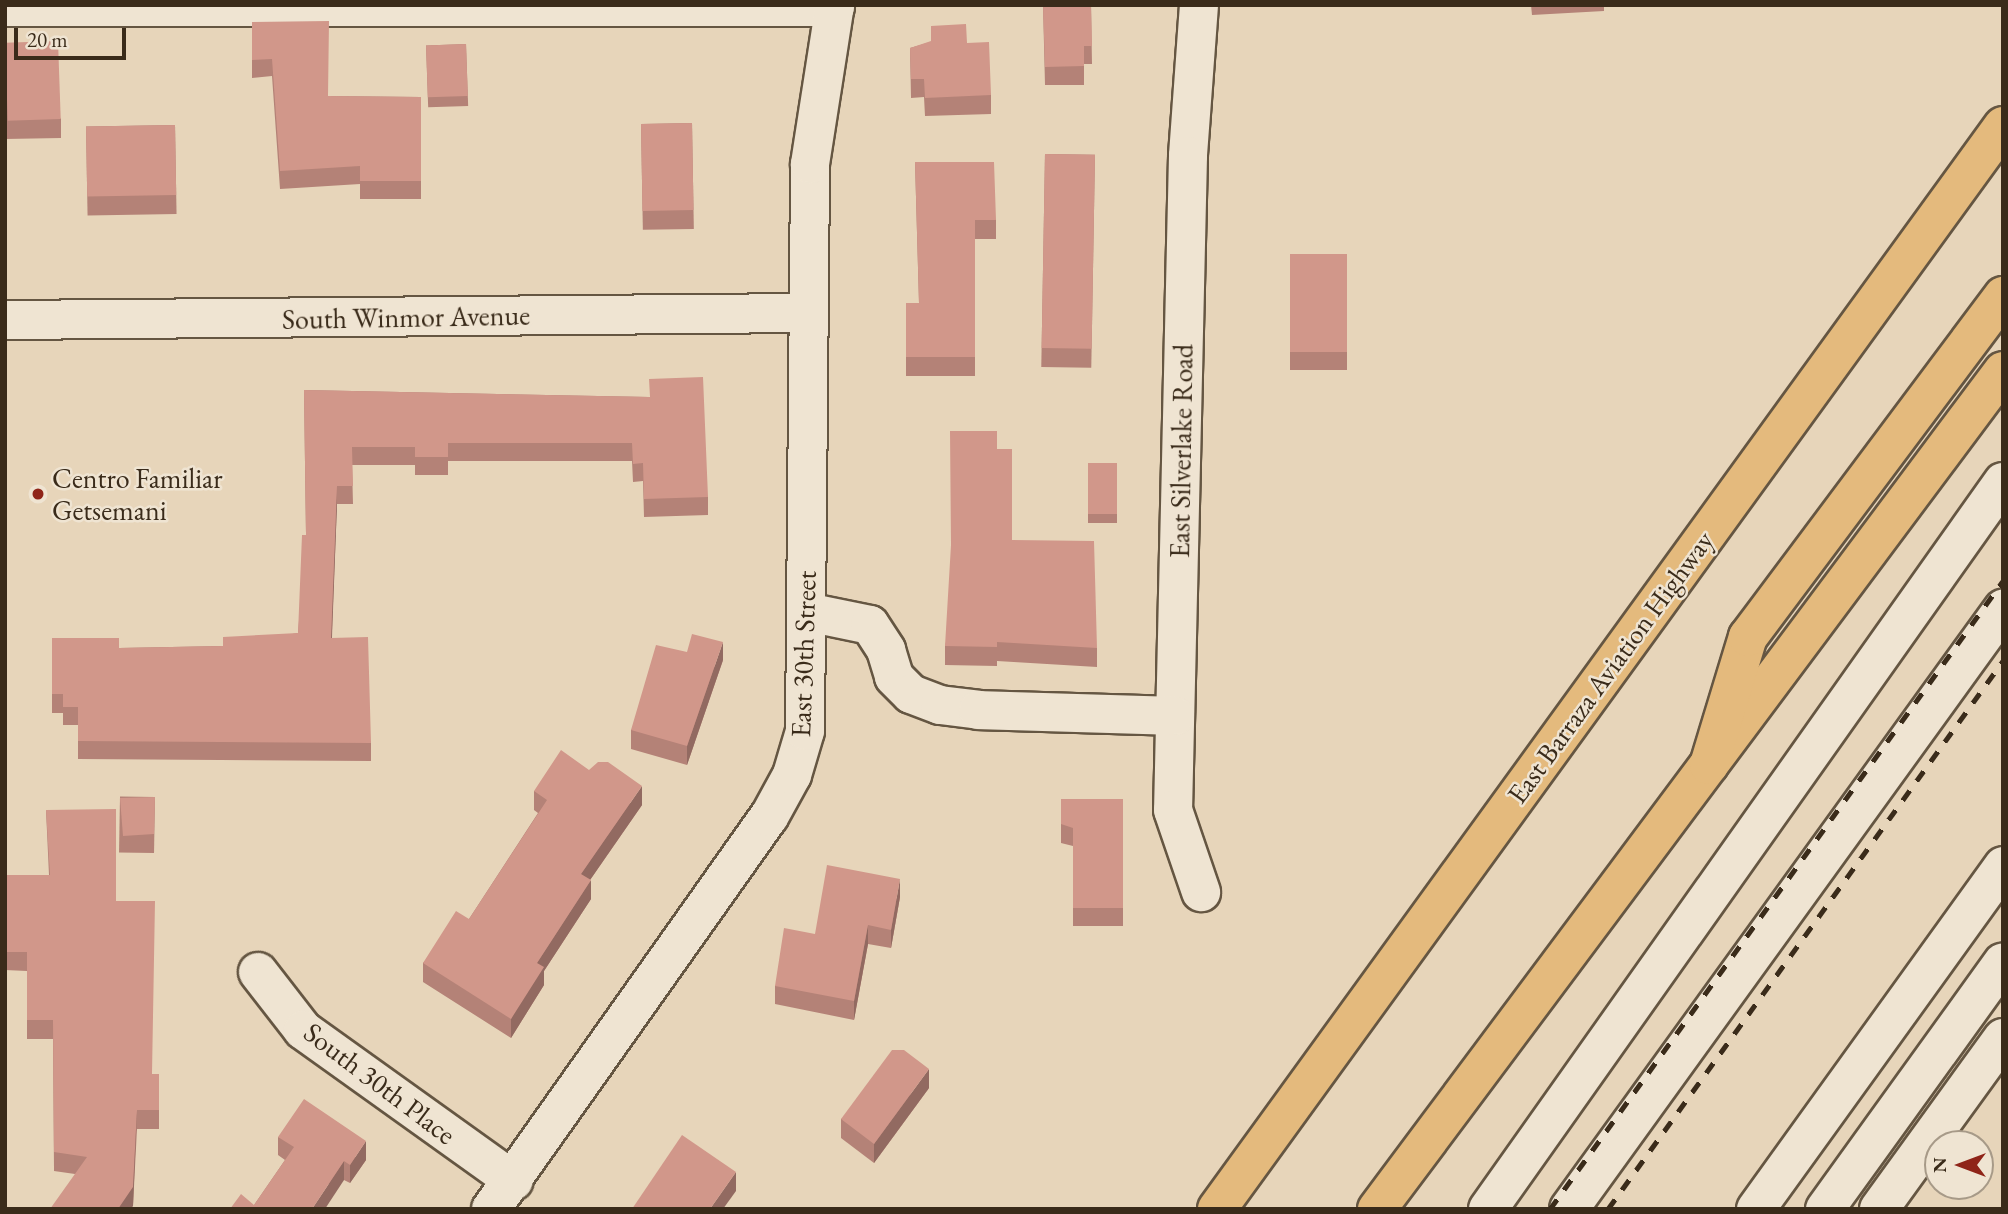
<!DOCTYPE html>
<html>
<head>
<meta charset="utf-8">
<style>
  body { margin:0 }
  #map { position:relative; width:2008px; height:1214px; overflow:hidden; background:#e7d5ba; font-family:"EB Garamond",serif }
  div>[style] { position:absolute }
  .roads { filter:drop-shadow(2px 0 #655642) drop-shadow(-2px 0 #655642) drop-shadow(0 2px #655642) drop-shadow(0 -2px #655642) }
  .minor>* { height:38px; margin:-19px; padding:0 19px; transform-origin:19px; border-radius:19px; background:#efe4d2 }
  .major>* { height:38px; margin:-19px; padding:0 19px; transform-origin:19px; border-radius:19px; background:#e4ba7d }
  .highway>* { height:38px; margin:-19px; padding:0 19px; transform-origin:19px; border-radius:19px; background:#e4ba7d }
  .rail>* { height:5px; margin-top:-2.5px; transform-origin:0; background:repeating-linear-gradient(90deg,#3a2b1a 0 12px,transparent 0 24px) }
  .wall>* { inset:0; background:#b48277; transform-origin:0 0 }
  .shaded-wall>* { inset:0; background:#926a61 }
  .building>* { inset:0; background:#d1978a; transform-origin:0 0 }
  .dots>* { width:19px; height:19px; translate:-50% -50%; box-sizing:border-box; border:4px solid #efe4d2; border-radius:50% }
  span { translate:-50% -50%; white-space:nowrap; text-align:center; line-height:1.15; -webkit-text-stroke:5px #efe4d2; paint-order:stroke }
  .street-label { font-size:28px; color:#3a2b1a }
  .poi-label { font-size:28px; color:#3a2b1a }
  .left { translate:0 -50%; text-align:left }
  .frame { position:absolute; inset:0; border:7px solid #3a2b1a; pointer-events:none }
  .north { position:absolute; left:1924px; top:1130px; width:70px; height:70px; box-sizing:border-box; background:#efe4d2; border:2px solid #a79a88; border-radius:50%; rotate:270deg; font-size:19px; font-weight:700; line-height:28px; text-align:center; color:#3a2b1a }
  .north::after { content:''; display:block; margin:auto; width:24px; height:32px; background:#8f2418; clip-path:polygon(50% 0,100% 100%,50% 72%,0 100%) }
  .scale { position:absolute; left:14px; top:28px; width:112px; height:32px; box-sizing:border-box; border:4px solid #3a2b1a; border-top:0; padding-left:9px; font-size:21px; line-height:24px; white-space:nowrap; color:#3a2b1a; -webkit-text-stroke:5px #efe4d2; paint-order:stroke }
</style>
</head>
<body>
<div id="map">
  <div class="roads">
    <div class="minor">
      <div style="left:1199px;top:5px;width:151px;rotate:94.2deg"></div>
      <div style="left:1188px;top:156px;width:654px;rotate:91.31deg"></div>
      <div style="left:1173px;top:810px;width:87px;rotate:71.1deg"></div>
      <div style="left:5px;top:7px;width:830px"></div>
      <div style="left:5px;top:320px;width:802px;rotate:-0.5deg"></div>
      <div style="left:807px;top:612px;width:64px;rotate:11.7deg"></div>
      <div style="left:870px;top:625px;width:30px;rotate:57deg"></div>
      <div style="left:886px;top:650px;width:28px;rotate:73deg"></div>
      <div style="left:894px;top:677px;width:24px;rotate:45deg"></div>
      <div style="left:911px;top:694px;width:31px;rotate:21deg"></div>
      <div style="left:940px;top:705px;width:38px;rotate:7deg"></div>
      <div style="left:978px;top:710px;width:197px;rotate:1.7deg"></div>
      <div style="left:258px;top:972px;width:73px;rotate:52.2deg"></div>
      <div style="left:303px;top:1030px;width:259px;rotate:35.6deg"></div>
      <div style="left:491px;top:1209px;width:481px;rotate:-54.7deg"></div>
      <div style="left:769px;top:817px;width:48px;rotate:-61.3deg"></div>
      <div style="left:792px;top:775px;width:46px;rotate:-73.5deg"></div>
      <div style="left:805px;top:731px;width:567px;rotate:-89.49deg"></div>
      <div style="left:810px;top:164px;width:161px;rotate:-81.1deg"></div>
      <div style="left:1488px;top:1209px;width:891px;rotate:-54.69deg"></div>
      <div style="left:1569px;top:1209px;width:741px;rotate:-54.12deg"></div>
      <div style="left:1756px;top:1209px;width:423px;rotate:-54.2deg"></div>
      <div style="left:1825px;top:1209px;width:304px;rotate:-54.2deg"></div>
      <div style="left:1879px;top:1209px;width:211px;rotate:-54.1deg"></div>
    </div>
    <div class="major">
      <div style="left:1217px;top:1209px;width:1338px;rotate:-54.03deg"></div>
      <div style="left:1377px;top:1209px;width:1046px;rotate:-53.24deg"></div>
    </div>
    <div class="highway">
      <div style="left:1709px;top:765px;width:134px;rotate:-73.1deg"></div>
      <div style="left:1748px;top:637px;width:426px;rotate:-53.2deg"></div>
    </div>
  </div>
  <div class="rail">
    <div style="left:1550px;top:1209px;width:774px;rotate:-54.2deg"></div>
    <div style="left:1608px;top:1209px;width:676px;rotate:-54.22deg"></div>
  </div>
  <div class="wall">
    <div style="clip-path:polygon(1043px 5px,1091px 5px,1092px 64px,1084px 64px,1084px 85px,1045px 85px)"></div>
    <div style="clip-path:polygon(1531px 5px,1604px 5px,1604px 11px,1532px 15px)"></div>
    <div style="clip-path:polygon(252px 22px,328px 96px,421px 97px,421px 199px,360px 199px,360px 184px,280px 189px,272px 76px,252px 78px)"></div>
    <div style="clip-path:polygon(931px 26px,967px 43px,991px 95px,991px 114px,925px 116px,924px 97px,911px 98px,910px 48px,931px 42px)"></div>
    <div style="clip-path:polygon(5px 43px,61px 119px,61px 138px,5px 139px)"></div>
    <div style="left:466px;top:44px;width:62px;height:40px;rotate:88deg"></div>
    <div style="left:692px;top:123px;width:106px;height:51px;rotate:89deg"></div>
    <div style="left:175px;top:125px;width:89px;height:89px;rotate:89deg"></div>
    <div style="left:1045px;top:154px;width:50px;height:213px;rotate:1deg"></div>
    <div style="clip-path:polygon(915px 162px,996px 220px,996px 239px,975px 239px,975px 376px,906px 376px,906px 303px,919px 303px)"></div>
    <div style="left:1290px;top:254px;width:57px;height:116px"></div>
    <div style="clip-path:polygon(304px 390px,649px 397px,708px 497px,708px 515px,644px 517px,643px 481px,633px 482px,632px 461px,448px 461px,448px 475px,415px 475px,415px 465px,352px 465px,353px 504px,337px 504px,332px 638px,371px 743px,371px 761px,78px 759px,78px 725px,63px 725px,63px 713px,52px 713px,52px 638px,119px 648px,223px 646px,298px 633px,306px 535px)"></div>
    <div style="clip-path:polygon(997px 449px,1012px 540px,1097px 648px,1097px 667px,997px 661px,997px 666px,945px 665px,945px 646px)"></div>
    <div style="left:1088px;top:463px;width:29px;height:60px"></div>
    <div style="clip-path:polygon(723px 660px,687px 765px,631px 749px,631px 730px)"></div>
    <div style="clip-path:polygon(534px 791px,642px 805px,590px 880px,591px 899px,544px 971px,544px 985px,511px 1038px,423px 982px,423px 963px,469px 919px,538px 813px,534px 810px)"></div>
    <div style="left:155px;top:797px;width:56px;height:35px;rotate:91deg"></div>
    <div style="clip-path:polygon(1061px 799px,1123px 799px,1123px 926px,1073px 926px,1073px 846px,1061px 843px)"></div>
    <div style="clip-path:polygon(46px 810px,116px 901px,152px 1074px,159px 1074px,159px 1129px,137px 1129px,133px 1206px,75px 1174px,54px 1171px,53px 1039px,27px 1039px,27px 971px,5px 970px,5px 875px,49px 875px)"></div>
    <div style="clip-path:polygon(900px 897px,891px 948px,868px 944px,854px 1020px,775px 1004px,775px 986px,815px 934px)"></div>
    <div style="clip-path:polygon(929px 1088px,874px 1163px,841px 1138px,841px 1119px)"></div>
    <div style="clip-path:polygon(278px 1137px,366px 1160px,350px 1183px,344px 1180px,254px 1205px,285px 1160px,278px 1155px)"></div>
  </div>
  <div class="shaded-wall">
    <div style="clip-path:polygon(337px 486px,337px 504px,331px 656px,331px 638px)"></div>
    <div style="clip-path:polygon(723px 642px,723px 660px,687px 765px,687px 746px)"></div>
    <div style="clip-path:polygon(642px 786px,642px 805px,581px 893px,581px 874px)"></div>
    <div style="clip-path:polygon(900px 879px,900px 897px,891px 948px,891px 930px)"></div>
    <div style="clip-path:polygon(591px 880px,591px 899px,544px 971px,544px 985px,511px 1038px,511px 1019px,537px 963px)"></div>
    <div style="clip-path:polygon(868px 925px,868px 944px,854px 1020px,854px 1001px)"></div>
    <div style="clip-path:polygon(929px 1069px,929px 1088px,874px 1163px,874px 1144px)"></div>
    <div style="clip-path:polygon(137px 1110px,133px 1206px,131px 1209px,118px 1209px)"></div>
    <div style="clip-path:polygon(366px 1141px,366px 1160px,350px 1183px,350px 1165px)"></div>
    <div style="clip-path:polygon(344px 1161px,344px 1180px,325px 1209px,312px 1209px)"></div>
    <div style="clip-path:polygon(736px 1172px,736px 1191px,723px 1209px,710px 1209px)"></div>
  </div>
  <div class="building">
    <div style="clip-path:polygon(1043px 5px,1091px 5px,1092px 46px,1084px 46px,1084px 66px,1045px 67px)"></div>
    <div style="clip-path:polygon(329px 21px,328px 96px,421px 97px,421px 181px,360px 181px,360px 166px,280px 171px,272px 59px,252px 60px,252px 22px)"></div>
    <div style="clip-path:polygon(966px 24px,967px 43px,989px 42px,991px 95px,925px 98px,924px 79px,911px 79px,910px 48px,931px 41px,931px 26px)"></div>
    <div style="left:58px;top:41px;width:78px;height:53px;rotate:88deg"></div>
    <div style="left:466px;top:44px;width:52px;height:40px;rotate:88deg"></div>
    <div style="left:692px;top:123px;width:87px;height:51px;rotate:89deg"></div>
    <div style="left:175px;top:125px;width:70px;height:89px;rotate:89deg"></div>
    <div style="left:1045px;top:154px;width:50px;height:194px;rotate:1deg"></div>
    <div style="clip-path:polygon(915px 162px,994px 162px,996px 220px,975px 220px,975px 357px,906px 357px,906px 303px,919px 303px)"></div>
    <div style="left:1290px;top:254px;width:57px;height:98px"></div>
    <div style="clip-path:polygon(703px 377px,708px 497px,644px 499px,643px 463px,633px 464px,632px 443px,448px 443px,448px 457px,415px 457px,415px 447px,352px 447px,353px 486px,337px 486px,331px 638px,368px 637px,371px 743px,78px 741px,78px 707px,63px 707px,63px 694px,52px 694px,52px 638px,119px 638px,119px 648px,223px 646px,223px 637px,298px 633px,302px 535px,306px 535px,304px 390px,650px 397px,649px 379px)"></div>
    <div style="clip-path:polygon(950px 431px,997px 431px,997px 449px,1012px 449px,1012px 540px,1094px 541px,1097px 648px,997px 642px,997px 647px,945px 646px,951px 545px)"></div>
    <div style="left:1088px;top:463px;width:29px;height:51px"></div>
    <div style="clip-path:polygon(692px 634px,723px 642px,687px 746px,631px 730px,656px 645px,687px 652px)"></div>
    <div style="clip-path:polygon(561px 750px,589px 770px,598px 762px,608px 762px,642px 786px,581px 874px,591px 880px,537px 963px,544px 967px,511px 1019px,423px 963px,456px 911px,469px 919px,547px 800px,534px 791px)"></div>
    <div style="clip-path:polygon(155px 797px,154px 834px,123px 836px,120px 798px)"></div>
    <div style="clip-path:polygon(1061px 799px,1123px 799px,1123px 908px,1073px 908px,1073px 828px,1061px 824px)"></div>
    <div style="clip-path:polygon(116px 809px,116px 901px,155px 901px,152px 1074px,159px 1074px,159px 1110px,137px 1110px,133px 1187px,118px 1209px,50px 1209px,87px 1157px,54px 1152px,53px 1020px,27px 1020px,27px 952px,5px 952px,5px 875px,50px 875px,46px 810px)"></div>
    <div style="clip-path:polygon(827px 865px,900px 879px,891px 930px,868px 925px,854px 1001px,775px 986px,784px 928px,815px 934px)"></div>
    <div style="clip-path:polygon(892px 1050px,904px 1050px,929px 1069px,874px 1144px,841px 1119px)"></div>
    <div style="clip-path:polygon(304px 1099px,366px 1141px,350px 1165px,344px 1161px,312px 1209px,230px 1209px,241px 1194px,254px 1205px,294px 1147px,278px 1137px)"></div>
    <div style="clip-path:polygon(682px 1135px,736px 1172px,710px 1209px,632px 1209px)"></div>
  </div>
  <div class="dots">
    <div style="left:38px;top:494px;background:#8f2418"></div>
  </div>
  <div class="street-label">
    <span style="left:406px;top:317px;rotate:-1deg">South Winmor Avenue</span>
    <span style="left:1181px;top:451px;rotate:-89deg">East Silverlake Road</span>
    <span style="left:803px;top:654px;rotate:-88deg">East 30th Street</span>
    <span style="left:1610px;top:667px;rotate:-54deg">East Barraza Aviation Highway</span>
    <span style="left:380px;top:1083px;rotate:37deg">South 30th Place</span>
  </div>
  <div class="poi-label">
    <span class="left" style="left:52px;top:494px">Centro Familiar<br>Getsemani</span>
  </div>
  <div class="frame"></div>
  <div class="north">N</div>
  <div class="scale">20 m</div>
</div>
</body>
</html>
